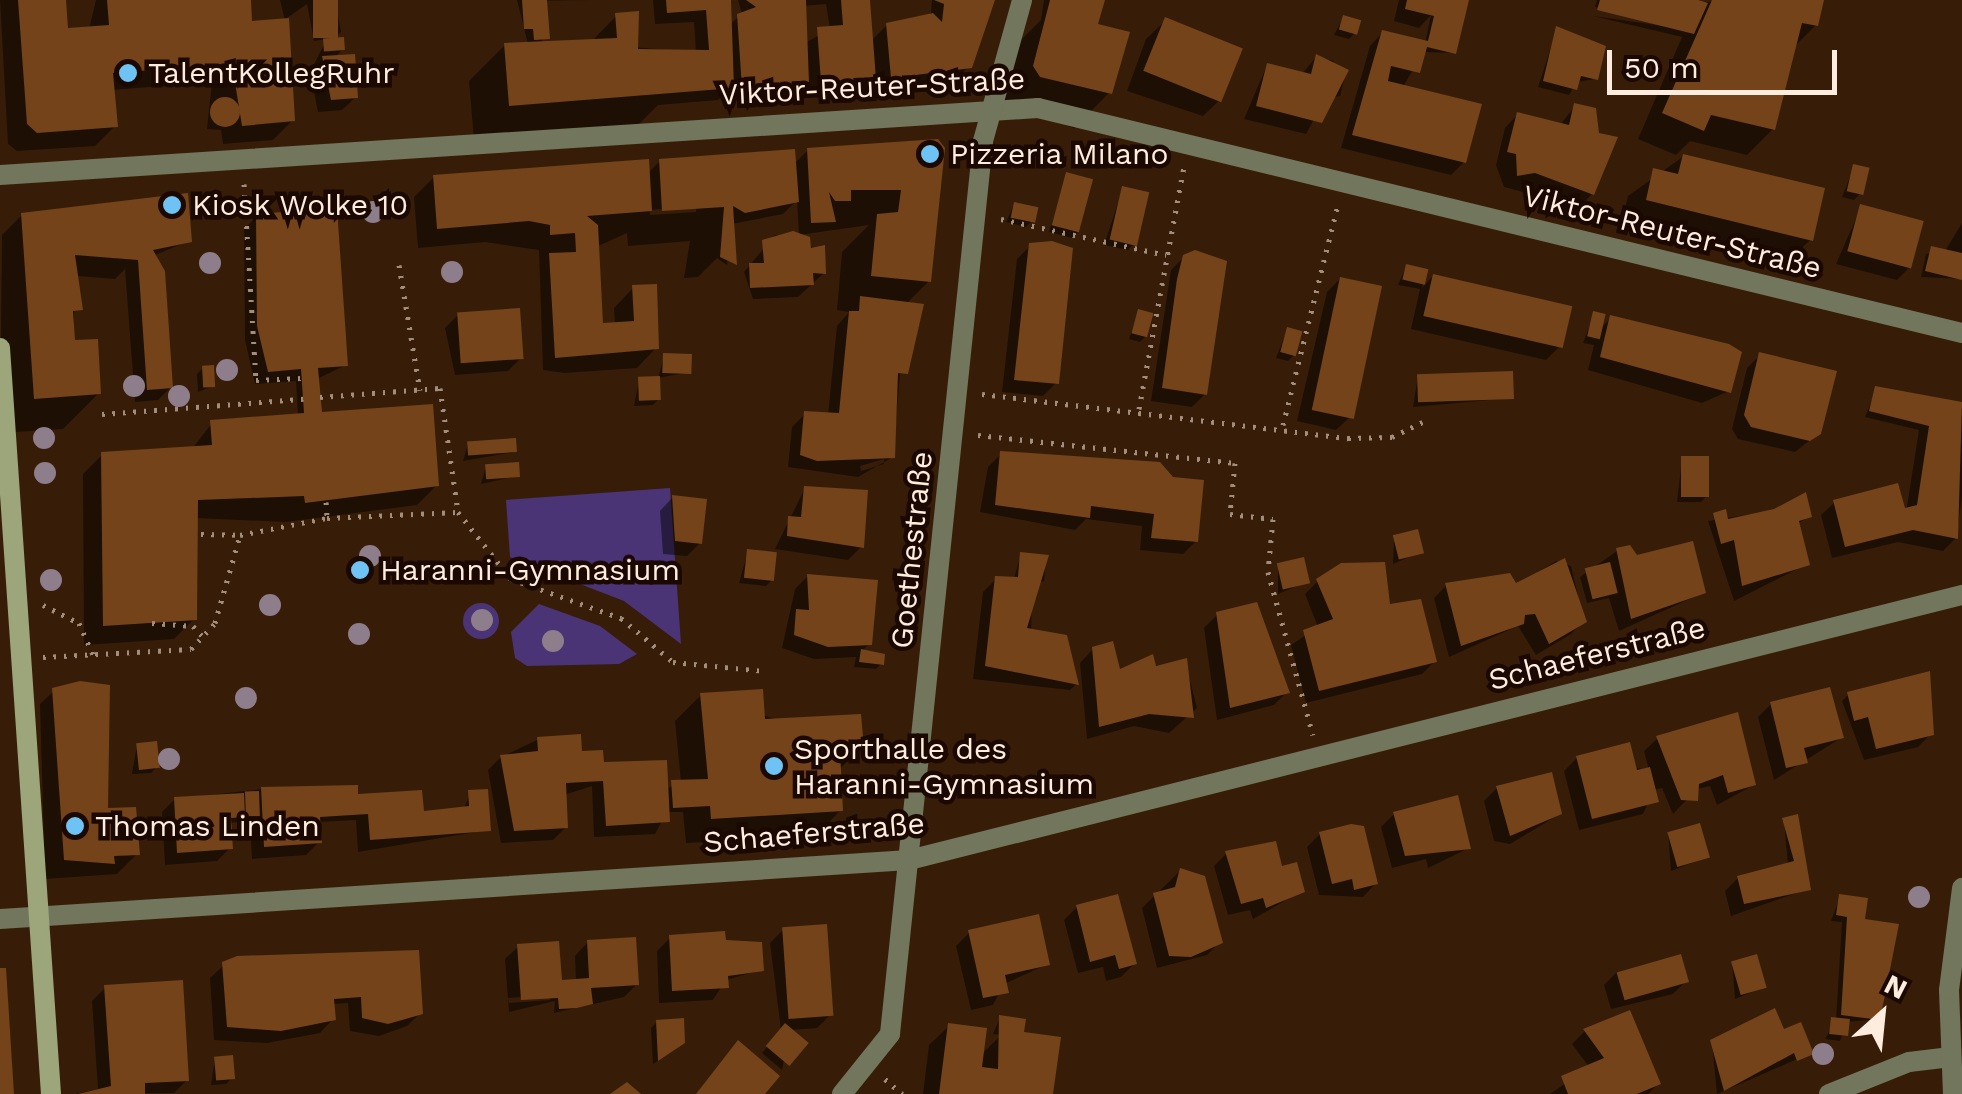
<!DOCTYPE html>
<html>
<head>
<meta charset="utf-8">
<style>
  body { margin:0 }
  #map { position:relative; width:1962px; height:1094px; overflow:hidden; background:#371d08; font-family:"Work Sans",sans-serif }
  div>[style] { position:absolute }
  .green>* { inset:0; background:#4a3476 }
  .round { border-radius:50% }
  .shadow>* { inset:0; background:#0007 }
  .building>* { inset:0; background:#75431a; transform-origin:0 0 }
  .path>* { height:5px; margin-top:-2.5px; transform-origin:0; background:repeating-linear-gradient(90deg,#a38e7d 0 2.5px,transparent 0 10.5px) }
  .street>* { height:20px; margin:-10px; padding:0 10px; transform-origin:10px; border-radius:10px; background:#71765c }
  .secondary>* { height:20px; margin:-10px; padding:0 10px; transform-origin:10px; border-radius:10px; background:#9da57a }
  .trees>* { width:22px; height:22px; margin:-11px; border-radius:50%; background:#8e7d8a }
  .dots>* { width:28px; height:28px; translate:-50% -50%; box-sizing:border-box; border:5px solid #1b0800; border-radius:50% }
  span { translate:-50% -50%; white-space:nowrap; text-align:center; line-height:1.15; -webkit-text-stroke:9px #1b0800; paint-order:stroke }
  .poi-label { font-size:30px; color:#feecdf }
  .left { translate:0 -50%; text-align:left }
  .street-label { font-size:30px; color:#feecdf }
  .north { position:absolute; left:1832px; top:964px; width:100px; height:100px; -webkit-text-stroke:8px #1b0800; paint-order:stroke; rotate:27deg; font-size:28px; font-weight:700; line-height:40px; text-align:center; color:#feecdf }
  .north::after { content:''; display:block; margin:auto; width:35px; height:45px; background:#feecdf; clip-path:polygon(50% 0,100% 100%,50% 72%,0 100%) }
  .scale { position:absolute; left:1607px; top:50px; width:230px; height:45px; box-sizing:border-box; border:5px solid #feecdf; border-top:0; padding-left:12px; font-size:30px; line-height:35px; white-space:nowrap; color:#feecdf; -webkit-text-stroke:8px #1b0800; paint-order:stroke }
</style>
</head>
<body>
<div id="map">
  <div class="green">
    <div style="clip-path:polygon(670px 488px,681px 644px,624px 601px,510px 557px,506px 500px)"></div>
    <div class="round" style="left:463px;top:603px;width:36px;height:36px"></div>
    <div style="clip-path:polygon(539px 604px,600px 626px,637px 654px,619px 664px,527px 666px,515px 658px,511px 632px)"></div>
  </div>
  <div class="shadow">
    <div style="clip-path:polygon(0 0,64px 0,66px 31px,89px 29px,96px 0,249px 0,245px 24px,285px 21px,280px 0,335px 0,341px 32px,331px 41px,343px 49px,334px 58px,356px 97px,342px 110px,318px 112px,310px 72px,327px 39px,314px 41px,307px 4px,287px 18px,293px 120px,273px 140px,223px 144px,221px 130px,207px 129px,212px 82px,112px 90px,115px 126px,95px 146px,17px 151px,8px 144px)"></div>
    <div style="clip-path:polygon(evenodd,517px 0,545px 0,542px 44px,591px 42px,616px 16px,631px 47px,696px 52px,694px 22px,655px 24px,653px 0,728px 0,729px 25px,742px 14px,738px 0,867px 0,870px 42px,887px 25px,930px 22px,932px 0,992px 0,969px 66px,949px 87px,872px 96px,870px 81px,860px 91px,809px 94px,808px 80px,793px 96px,730px 100px,729px 90px,718px 100px,658px 105px,635px 128px,474px 140px,469px 81px,505px 45px,528px 44px,517px 0,826px 4px,830px 29px,805px 43px,803px 6px,826px 4px)"></div>
    <div style="clip-path:polygon(1044px 0,1103px 0,1096px 23px,1110px 92px,1074px 128px,999px 102px,1012px 49px,1041px 20px)"></div>
    <div style="clip-path:polygon(1399px 0,1467px 0,1454px 53px,1423px 52px,1403px 87px,1464px 162px,1451px 175px,1341px 148px,1370px 46px,1383px 32px,1425px 43px,1431px 15px,1419px 28px,1394px 21px)"></div>
    <div style="clip-path:polygon(1597px 0,1698px 2px,1822px 0,1816px 25px,1794px 47px,1773px 129px,1747px 155px,1690px 141px,1676px 155px,1638px 139px,1682px 37px,1593px 16px,1685px 29px,1595px 7px)"></div>
    <div style="clip-path:polygon(1343px 18px,1355px 33px,1349px 39px,1334px 35px)"></div>
    <div style="clip-path:polygon(1166px 20px,1223px 97px,1203px 116px,1127px 91px,1146px 39px)"></div>
    <div style="clip-path:polygon(1557px 29px,1595px 79px,1577px 82px,1569px 95px,1538px 87px)"></div>
    <div style="clip-path:polygon(1316px 57px,1334px 61px,1331px 75px,1346px 72px,1340px 96px,1325px 99px,1306px 134px,1244px 119px,1267px 65px,1302px 74px)"></div>
    <div style="clip-path:polygon(1575px 106px,1597px 135px,1615px 139px,1592px 194px,1579px 207px,1504px 187px,1496px 165px,1505px 128px,1518px 114px,1560px 125px)"></div>
    <div style="clip-path:polygon(evenodd,937px 142px,929px 281px,906px 304px,893px 457px,858px 477px,788px 467px,792px 427px,805px 414px,828px 415px,837px 326px,849px 312px,837px 310px,842px 252px,869px 225px,799px 235px,797px 200px,783px 214px,732px 224px,727px 265px,717px 258px,698px 277px,684px 278px,690px 241px,628px 246px,627px 233px,596px 247px,601px 326px,615px 325px,614px 308px,633px 288px,656px 348px,637px 368px,564px 373px,543px 370px,539px 250px,485px 242px,418px 248px,414px 197px,434px 177px,647px 174px,660px 161px,794px 164px,808px 150px,937px 142px,696px 206px,696px 212px,650px 215px,650px 210px,696px 206px,937px 142px,884px 459px,884px 464px,861px 471px,860px 466px,884px 459px)"></div>
    <div style="clip-path:polygon(1684px 156px,1811px 239px,1785px 265px,1621px 225px,1628px 196px)"></div>
    <div style="clip-path:polygon(1854px 167px,1860px 194px,1854px 200px,1842px 197px)"></div>
    <div style="clip-path:polygon(1067px 175px,1078px 232px,1072px 238px,1049px 232px)"></div>
    <div style="clip-path:polygon(1123px 188px,1134px 244px,1128px 250px,1104px 245px)"></div>
    <div style="clip-path:polygon(1014px 204px,1032px 221px,1026px 227px,1006px 222px)"></div>
    <div style="clip-path:polygon(1861px 207px,1910px 267px,1897px 280px,1836px 264px)"></div>
    <div style="clip-path:polygon(22px 215px,189px 241px,155px 255px,171px 387px,158px 400px,135px 402px,125px 269px,115px 279px,77px 276px,72px 343px,99px 393px,63px 429px,0 433px,2px 235px)"></div>
    <div style="clip-path:polygon(257px 216px,346px 365px,317px 379px,315px 415px,437px 485px,417px 505px,286px 522px,195px 518px,194px 619px,174px 639px,84px 645px,83px 474px,102px 455px,192px 449px,212px 423px,298px 416px,296px 381px,255px 384px,245px 340px,244px 229px)"></div>
    <div style="clip-path:polygon(1962px 223px,1962px 279px,1921px 277px,1926px 254px,1945px 251px)"></div>
    <div style="clip-path:polygon(775px 235px,808px 239px,824px 273px,798px 297px,753px 299px,744px 272px)"></div>
    <div style="clip-path:polygon(1030px 246px,1056px 383px,1043px 396px,1002px 392px,1017px 259px)"></div>
    <div style="clip-path:polygon(1184px 257px,1205px 394px,1192px 407px,1151px 401px,1171px 270px)"></div>
    <div style="clip-path:polygon(1406px 267px,1425px 271px,1422px 288px,1433px 276px,1559px 347px,1546px 360px,1411px 329px,1420px 289px,1398px 285px)"></div>
    <div style="clip-path:polygon(1340px 279px,1350px 417px,1336px 430px,1297px 421px,1327px 292px)"></div>
    <div style="clip-path:polygon(1139px 312px,1146px 336px,1140px 342px,1129px 339px)"></div>
    <div style="clip-path:polygon(1594px 314px,1600px 329px,1611px 318px,1729px 391px,1702px 403px,1588px 370px,1594px 345px,1583px 343px)"></div>
    <div style="clip-path:polygon(458px 315px,521px 358px,508px 371px,455px 375px,445px 328px)"></div>
    <div style="clip-path:polygon(1287px 330px,1294px 355px,1288px 361px,1276px 358px)"></div>
    <div style="clip-path:polygon(1760px 355px,1819px 433px,1795px 452px,1738px 439px,1732px 429px,1747px 368px)"></div>
    <div style="clip-path:polygon(664px 356px,690px 372px,658px 378px)"></div>
    <div style="clip-path:polygon(203px 368px,213px 386px,198px 392px,197px 374px)"></div>
    <div style="clip-path:polygon(1418px 376px,1512px 398px,1413px 407px)"></div>
    <div style="clip-path:polygon(639px 380px,659px 399px,653px 405px,634px 406px)"></div>
    <div style="clip-path:polygon(1876px 389px,1962px 406px,1962px 497px,1956px 538px,1943px 551px,1898px 542px,1832px 558px,1821px 515px,1835px 502px,1905px 519px,1919px 430px,1865px 417px)"></div>
    <div style="clip-path:polygon(468px 444px,515px 452px,463px 461px)"></div>
    <div style="clip-path:polygon(1001px 454px,1159px 464px,1196px 541px,1183px 554px,1140px 550px,1142px 526px,1086px 519px,1075px 530px,980px 512px,988px 467px)"></div>
    <div style="clip-path:polygon(1682px 459px,1707px 496px,1701px 502px,1677px 502px)"></div>
    <div style="clip-path:polygon(486px 466px,517px 476px,481px 484px)"></div>
    <div style="clip-path:polygon(805px 488px,861px 547px,848px 560px,775px 549px)"></div>
    <div style="clip-path:polygon(1804px 495px,1809px 517px,1797px 524px,1807px 564px,1734px 601px,1708px 521px,1789px 508px)"></div>
    <div style="clip-path:polygon(672px 498px,700px 543px,687px 556px,663px 554px,660px 511px)"></div>
    <div style="clip-path:polygon(1394px 538px,1421px 552px,1393px 564px)"></div>
    <div style="clip-path:polygon(748px 551px,772px 580px,766px 586px,739px 583px)"></div>
    <div style="clip-path:polygon(1617px 551px,1636px 557px,1703px 593px,1619px 631px,1609px 598px,1587px 603px,1580px 577px)"></div>
    <div style="clip-path:polygon(1021px 555px,1046px 557px,1044px 581px,1032px 586px,1031px 635px,1076px 684px,1070px 690px,973px 679px,983px 592px,996px 579px,1013px 581px)"></div>
    <div style="clip-path:polygon(1556px 561px,1571px 566px,1584px 621px,1571px 634px,1536px 655px,1518px 626px,1449px 657px,1434px 598px,1447px 585px,1515px 586px)"></div>
    <div style="clip-path:polygon(1278px 566px,1307px 582px,1278px 594px)"></div>
    <div style="clip-path:polygon(808px 576px,870px 643px,861px 652px,882px 663px,876px 669px,854px 667px,856px 657px,814px 659px,782px 648px,795px 589px)"></div>
    <div style="clip-path:polygon(1318px 581px,1388px 607px,1435px 661px,1422px 674px,1306px 703px,1291px 645px,1318px 627px,1305px 594px)"></div>
    <div style="clip-path:polygon(1217px 615px,1287px 692px,1274px 705px,1217px 720px,1204px 628px)"></div>
    <div style="clip-path:polygon(1093px 649px,1118px 672px,1185px 661px,1197px 708px,1169px 733px,1134px 726px,1087px 739px,1080px 663px)"></div>
    <div style="clip-path:polygon(108px 688px,106px 810px,137px 854px,117px 874px,45px 879px,40px 704px,54px 691px)"></div>
    <div style="clip-path:polygon(701px 695px,861px 747px,839px 770px,841px 810px,815px 836px,686px 843px,683px 812px,667px 812px,655px 834px,594px 837px,592px 786px,564px 795px,566px 827px,553px 840px,501px 843px,488px 770px,501px 757px,539px 739px,666px 789px,681px 782px,675px 721px)"></div>
    <div style="clip-path:polygon(1848px 695px,1931px 734px,1918px 747px,1864px 760px,1842px 701px)"></div>
    <div style="clip-path:polygon(1771px 704px,1841px 738px,1774px 780px,1758px 717px)"></div>
    <div style="clip-path:polygon(1658px 738px,1754px 785px,1717px 805px,1710px 786px,1697px 789px,1673px 814px,1662px 788px,1654px 790px,1643px 814px,1579px 830px,1564px 771px,1577px 758px,1649px 770px,1644px 751px)"></div>
    <div style="clip-path:polygon(137px 745px,157px 767px,151px 773px,132px 774px)"></div>
    <div style="clip-path:polygon(1497px 788px,1560px 814px,1510px 844px,1494px 841px,1484px 801px)"></div>
    <div style="clip-path:polygon(262px 789px,422px 817px,464px 809px,470px 793px,488px 830px,358px 852px,356px 820px,318px 822px,319px 842px,306px 855px,252px 859px,250px 821px,229px 823px,230px 848px,217px 861px,165px 865px,162px 812px,175px 799px)"></div>
    <div style="clip-path:polygon(1394px 814px,1469px 848px,1428px 868px,1426px 859px,1392px 868px,1381px 827px)"></div>
    <div style="clip-path:polygon(1784px 820px,1808px 889px,1731px 916px,1725px 891px,1738px 878px,1788px 865px)"></div>
    <div style="clip-path:polygon(1668px 833px,1707px 857px,1671px 871px)"></div>
    <div style="clip-path:polygon(1320px 834px,1376px 883px,1363px 897px,1319px 895px,1307px 847px)"></div>
    <div style="clip-path:polygon(1227px 853px,1280px 869px,1302px 891px,1253px 919px,1250px 910px,1228px 915px,1214px 866px)"></div>
    <div style="clip-path:polygon(1180px 871px,1220px 942px,1207px 955px,1157px 968px,1142px 908px)"></div>
    <div style="clip-path:polygon(1840px 897px,1862px 921px,1877px 1019px,1847px 1022px,1840px 1041px,1825px 1039px,1836px 1020px,1842px 922px,1831px 921px)"></div>
    <div style="clip-path:polygon(1077px 907px,1134px 964px,1121px 977px,1106px 981px,1103px 967px,1078px 973px,1064px 920px)"></div>
    <div style="clip-path:polygon(783px 930px,830px 1015px,817px 1028px,790px 1030px,782px 1070px,762px 1053px,781px 1030px,770px 943px)"></div>
    <div style="clip-path:polygon(969px 933px,1048px 964px,1004px 984px,993px 1005px,971px 1010px,956px 946px)"></div>
    <div style="clip-path:polygon(670px 938px,761px 970px,726px 980px,713px 1000px,659px 1003px,657px 951px)"></div>
    <div style="clip-path:polygon(evenodd,588px 942px,637px 984px,624px 997px,554px 1013px,555px 1001px,509px 1012px,505px 959px,519px 946px,560px 983px,576px 982px,575px 956px,588px 942px,550px 995px,550px 1000px,509px 1003px,508px 998px,550px 995px)"></div>
    <div style="clip-path:polygon(359px 957px,420px 1013px,407px 1026px,379px 1036px,350px 1031px,348px 1003px,332px 1004px,333px 1019px,320px 1033px,267px 1043px,214px 1040px,210px 978px,224px 965px)"></div>
    <div style="clip-path:polygon(1732px 962px,1764px 987px,1735px 999px)"></div>
    <div style="clip-path:polygon(1617px 972px,1686px 981px,1673px 994px,1611px 1009px,1604px 985px)"></div>
    <div style="clip-path:polygon(105px 988px,187px 1080px,174px 1093px,75px 1094px,98px 1089px,92px 1001px)"></div>
    <div style="clip-path:polygon(1000px 1018px,1051px 1094px,923px 1094px,929px 1045px,949px 1026px,981px 1055px,1001px 1035px,993px 1034px)"></div>
    <div style="clip-path:polygon(657px 1022px,676px 1049px,653px 1064px,651px 1028px)"></div>
    <div style="clip-path:polygon(1585px 1031px,1658px 1084px,1648px 1094px,1550px 1094px,1589px 1067px,1572px 1044px)"></div>
    <div style="clip-path:polygon(1782px 1032px,1811px 1053px,1717px 1094px,1712px 1042px)"></div>
    <div style="clip-path:polygon(215px 1058px,232px 1078px,226px 1084px,211px 1085px)"></div>
  </div>
  <div class="building">
    <div style="clip-path:polygon(18px 0,66px 0,68px 28px,109px 25px,107px 0,251px 0,252px 21px,289px 18px,295px 121px,242px 126px,232px 64px,113px 73px,118px 127px,37px 133px,27px 124px)"></div>
    <div style="left:313px;top:0;width:25px;height:38px"></div>
    <div style="clip-path:polygon(522px 0,547px 0,550px 39px,534px 40px,533px 29px,524px 29px)"></div>
    <div style="clip-path:polygon(666px 0,731px 0,734px 88px,509px 106px,504px 43px,617px 38px,615px 13px,639px 11px,638px 49px,709px 50px,706px 10px,667px 13px)"></div>
    <div style="clip-path:polygon(746px 0,806px 0,809px 83px,742px 88px,737px 14px,756px 7px)"></div>
    <div style="clip-path:polygon(841px 0,870px 0,876px 79px,821px 82px,817px 27px,843px 25px)"></div>
    <div style="clip-path:polygon(934px 0,995px 0,972px 68px,891px 78px,886px 23px,933px 13px,942px 22px,944px 4px)"></div>
    <div style="clip-path:polygon(1050px 0,1105px 0,1098px 24px,1130px 32px,1112px 94px,1040px 77px,1033px 66px)"></div>
    <div style="clip-path:polygon(1407px 0,1469px 0,1456px 54px,1427px 47px,1420px 73px,1391px 66px,1388px 81px,1482px 104px,1466px 163px,1352px 135px,1382px 30px,1428px 41px,1434px 16px,1405px 9px)"></div>
    <div style="clip-path:polygon(1600px 0,1698px 0,1708px 3px,1694px 34px,1597px 10px)"></div>
    <div style="clip-path:polygon(1712px 0,1824px 0,1818px 26px,1802px 23px,1775px 130px,1711px 115px,1704px 131px,1662px 113px)"></div>
    <div style="left:1343px;top:15px;width:19px;height:15px;rotate:16deg"></div>
    <div style="left:1165px;top:17px;width:84px;height:58px;rotate:22deg"></div>
    <div style="clip-path:polygon(1556px 26px,1606px 46px,1598px 80px,1581px 76px,1577px 90px,1543px 81px)"></div>
    <div style="left:344px;top:37px;width:13px;height:21px;rotate:86deg"></div>
    <div style="clip-path:polygon(355px 54px,358px 98px,331px 100px,322px 56px)"></div>
    <div style="clip-path:polygon(1316px 54px,1349px 70px,1322px 123px,1256px 106px,1267px 63px,1311px 74px)"></div>
    <div class="round" style="left:210px;top:97px;width:30px;height:30px"></div>
    <div style="clip-path:polygon(1574px 103px,1596px 108px,1599px 133px,1618px 137px,1594px 195px,1535px 173px,1517px 176px,1516px 154px,1507px 152px,1517px 112px,1569px 125px)"></div>
    <div style="clip-path:polygon(938px 139px,945px 148px,931px 282px,871px 276px,877px 214px,898px 212px,901px 190px,851px 190px,851px 201px,835px 201px,829px 192px,836px 222px,811px 223px,807px 148px)"></div>
    <div style="clip-path:polygon(795px 149px,799px 202px,745px 213px,733px 206px,737px 265px,720px 257px,724px 207px,662px 211px,659px 159px)"></div>
    <div style="clip-path:polygon(1683px 154px,1825px 188px,1813px 241px,1646px 200px,1653px 168px,1678px 174px)"></div>
    <div style="clip-path:polygon(649px 159px,652px 211px,587px 216px,598px 225px,603px 323px,634px 321px,632px 285px,657px 284px,659px 349px,555px 358px,549px 253px,576px 252px,575px 233px,550px 235px,550px 225px,529px 221px,437px 229px,433px 175px)"></div>
    <div style="left:1853px;top:164px;width:17px;height:28px;rotate:13deg"></div>
    <div style="left:1066px;top:172px;width:28px;height:55px;rotate:15deg"></div>
    <div style="left:1122px;top:186px;width:28px;height:55px;rotate:13deg"></div>
    <div style="clip-path:polygon(188px 193px,192px 242px,153px 250px,165px 271px,173px 388px,147px 390px,138px 260px,75px 255px,83px 310px,73px 311px,75px 340px,98px 339px,101px 394px,34px 399px,21px 213px)"></div>
    <div style="left:1014px;top:202px;width:25px;height:16px;rotate:12deg"></div>
    <div style="left:1860px;top:204px;width:66px;height:49px;rotate:15deg"></div>
    <div style="clip-path:polygon(337px 208px,348px 366px,318px 368px,322px 412px,433px 404px,439px 486px,305px 503px,304px 496px,198px 500px,197px 620px,103px 626px,101px 452px,212px 445px,210px 420px,304px 413px,301px 369px,268px 372px,257px 326px,256px 214px)"></div>
    <div style="clip-path:polygon(793px 231px,810px 237px,811px 248px,825px 245px,826px 274px,813px 273px,814px 285px,750px 288px,749px 263px,764px 263px,762px 240px)"></div>
    <div style="clip-path:polygon(1052px 241px,1073px 248px,1059px 384px,1014px 380px,1029px 243px)"></div>
    <div style="clip-path:polygon(1931px 246px,1962px 253px,1962px 280px,1925px 271px)"></div>
    <div style="clip-path:polygon(1195px 250px,1227px 261px,1207px 395px,1162px 388px,1177px 279px,1183px 255px)"></div>
    <div style="left:1406px;top:264px;width:23px;height:16px;rotate:13deg"></div>
    <div style="left:1433px;top:274px;width:143px;height:43px;rotate:13deg"></div>
    <div style="left:1340px;top:277px;width:43px;height:136px;rotate:12deg"></div>
    <div style="clip-path:polygon(860px 296px,924px 304px,908px 374px,898px 373px,895px 458px,817px 461px,800px 455px,804px 411px,839px 413px,849px 311px,859px 311px)"></div>
    <div style="left:520px;top:308px;width:51px;height:63px;rotate:86deg"></div>
    <div style="left:1138px;top:309px;width:16px;height:25px;rotate:15deg"></div>
    <div style="left:1593px;top:311px;width:13px;height:26px;rotate:13deg"></div>
    <div style="clip-path:polygon(1610px 315px,1729px 344px,1742px 352px,1731px 393px,1600px 357px)"></div>
    <div style="left:1287px;top:327px;width:16px;height:26px;rotate:15deg"></div>
    <div style="clip-path:polygon(1759px 352px,1837px 371px,1821px 434px,1810px 441px,1751px 427px,1744px 415px)"></div>
    <div style="left:663px;top:353px;width:29px;height:20px;rotate:2deg"></div>
    <div style="left:214px;top:365px;width:22px;height:12px;rotate:87deg"></div>
    <div style="left:1513px;top:371px;width:28px;height:96px;rotate:88deg"></div>
    <div style="left:660px;top:376px;width:24px;height:22px;rotate:88deg"></div>
    <div style="clip-path:polygon(1875px 386px,1962px 402px,1958px 539px,1913px 530px,1845px 547px,1833px 500px,1898px 483px,1905px 508px,1917px 505px,1929px 426px,1869px 411px)"></div>
    <div style="left:516px;top:438px;width:14px;height:49px;rotate:86deg"></div>
    <div style="clip-path:polygon(1000px 451px,1160px 462px,1173px 477px,1204px 480px,1198px 542px,1151px 538px,1154px 514px,1091px 506px,1090px 518px,995px 505px)"></div>
    <div style="left:1681px;top:456px;width:28px;height:41px"></div>
    <div style="left:519px;top:462px;width:15px;height:34px;rotate:86deg"></div>
    <div style="clip-path:polygon(804px 486px,868px 490px,864px 548px,787px 536px,788px 516px,801px 517px)"></div>
    <div style="clip-path:polygon(1806px 492px,1812px 517px,1799px 521px,1810px 565px,1742px 586px,1734px 540px,1721px 544px,1713px 513px,1726px 509px,1728px 519px,1774px 509px)"></div>
    <div style="clip-path:polygon(672px 495px,707px 499px,702px 544px,675px 541px)"></div>
    <div style="left:1418px;top:529px;width:25px;height:26px;rotate:76deg"></div>
    <div style="clip-path:polygon(1693px 541px,1706px 593px,1631px 619px,1616px 548px,1630px 545px,1637px 555px)"></div>
    <div style="left:747px;top:549px;width:30px;height:29px;rotate:6deg"></div>
    <div style="clip-path:polygon(1020px 552px,1049px 555px,1027px 628px,1067px 635px,1079px 685px,985px 666px,995px 576px,1018px 577px)"></div>
    <div style="left:1304px;top:557px;width:27px;height:28px;rotate:77deg"></div>
    <div style="clip-path:polygon(1565px 558px,1587px 622px,1549px 644px,1535px 614px,1525px 615px,1524px 624px,1461px 646px,1445px 583px,1510px 573px,1516px 583px)"></div>
    <div style="clip-path:polygon(1385px 562px,1390px 604px,1421px 599px,1437px 662px,1319px 691px,1303px 630px,1333px 619px,1316px 579px,1341px 563px)"></div>
    <div style="left:1610px;top:562px;width:32px;height:26px;rotate:76deg"></div>
    <div style="clip-path:polygon(807px 574px,878px 580px,872px 645px,828px 647px,794px 635px,796px 609px,809px 610px)"></div>
    <div style="clip-path:polygon(1257px 602px,1290px 693px,1230px 708px,1216px 612px)"></div>
    <div style="clip-path:polygon(1113px 641px,1120px 669px,1153px 654px,1156px 666px,1187px 658px,1194px 718px,1149px 714px,1099px 727px,1092px 647px)"></div>
    <div style="clip-path:polygon(861px 649px,885px 654px,884px 665px,859px 662px)"></div>
    <div style="clip-path:polygon(1930px 671px,1934px 735px,1876px 749px,1868px 717px,1854px 721px,1847px 692px)"></div>
    <div style="clip-path:polygon(80px 681px,110px 685px,108px 808px,136px 807px,140px 855px,114px 856px,115px 864px,64px 860px,52px 688px)"></div>
    <div style="clip-path:polygon(1830px 687px,1844px 738px,1804px 748px,1808px 763px,1786px 768px,1770px 702px)"></div>
    <div style="clip-path:polygon(763px 689px,765px 719px,861px 714px,864px 748px,840px 750px,843px 811px,711px 819px,710px 806px,673px 808px,671px 780px,708px 779px,700px 693px)"></div>
    <div style="clip-path:polygon(1738px 712px,1756px 785px,1728px 793px,1723px 775px,1699px 784px,1698px 801px,1681px 800px,1656px 736px)"></div>
    <div style="clip-path:polygon(581px 734px,582px 751px,603px 750px,604px 762px,667px 760px,670px 822px,606px 826px,603px 781px,566px 783px,568px 828px,514px 831px,500px 755px,538px 751px,537px 737px)"></div>
    <div style="left:157px;top:741px;width:27px;height:21px;rotate:84deg"></div>
    <div style="clip-path:polygon(1630px 742px,1637px 770px,1650px 767px,1659px 802px,1592px 819px,1576px 756px)"></div>
    <div style="clip-path:polygon(1552px 772px,1562px 814px,1510px 836px,1496px 786px)"></div>
    <div style="clip-path:polygon(358px 785px,358px 794px,422px 790px,424px 811px,469px 806px,468px 790px,488px 789px,491px 831px,370px 840px,368px 814px,320px 817px,322px 843px,264px 847px,261px 787px)"></div>
    <div style="left:259px;top:791px;width:25px;height:14px;rotate:88deg"></div>
    <div style="clip-path:polygon(244px 793px,245px 817px,231px 818px,233px 849px,177px 853px,174px 797px)"></div>
    <div style="clip-path:polygon(1458px 795px,1471px 849px,1405px 856px,1393px 812px)"></div>
    <div style="clip-path:polygon(1798px 814px,1811px 890px,1744px 904px,1737px 876px,1794px 861px,1782px 818px)"></div>
    <div style="left:1700px;top:823px;width:36px;height:34px;rotate:74deg"></div>
    <div style="clip-path:polygon(1351px 824px,1364px 826px,1378px 884px,1354px 890px,1352px 879px,1332px 884px,1319px 832px)"></div>
    <div style="clip-path:polygon(1276px 841px,1282px 866px,1297px 862px,1305px 892px,1266px 908px,1263px 898px,1241px 904px,1225px 851px)"></div>
    <div style="clip-path:polygon(1180px 868px,1205px 876px,1223px 943px,1191px 957px,1169px 956px,1153px 893px,1175px 887px)"></div>
    <div style="clip-path:polygon(1118px 894px,1137px 964px,1119px 969px,1115px 955px,1090px 962px,1076px 905px)"></div>
    <div style="clip-path:polygon(1839px 894px,1868px 898px,1865px 919px,1899px 924px,1880px 1020px,1841px 1015px,1847px 917px,1836px 915px)"></div>
    <div style="clip-path:polygon(1039px 914px,1050px 965px,1005px 975px,1009px 993px,983px 998px,968px 930px)"></div>
    <div style="left:827px;top:924px;width:92px;height:45px;rotate:86deg"></div>
    <div style="clip-path:polygon(725px 931px,726px 940px,762px 942px,764px 971px,728px 976px,729px 988px,672px 991px,669px 935px)"></div>
    <div style="clip-path:polygon(636px 937px,639px 985px,591px 988px,593px 1004px,577px 1008px,559px 1009px,558px 998px,521px 1000px,517px 944px,559px 941px,562px 980px,589px 978px,587px 940px)"></div>
    <div style="clip-path:polygon(419px 950px,423px 1014px,388px 1024px,362px 1018px,361px 997px,348px 998px,334px 999px,336px 1020px,281px 1031px,227px 1027px,222px 962px,237px 956px)"></div>
    <div style="left:1681px;top:954px;width:29px;height:67px;rotate:74deg"></div>
    <div style="left:1757px;top:954px;width:35px;height:27px;rotate:74deg"></div>
    <div style="clip-path:polygon(0 968px,6px 968px,14px 1094px,0 1094px)"></div>
    <div style="clip-path:polygon(183px 980px,189px 1081px,145px 1083px,145px 1094px,78px 1094px,111px 1086px,104px 985px)"></div>
    <div style="clip-path:polygon(1775px 1008px,1784px 1029px,1801px 1022px,1814px 1054px,1797px 1061px,1794px 1053px,1724px 1091px,1710px 1040px)"></div>
    <div style="clip-path:polygon(1630px 1010px,1661px 1084px,1637px 1094px,1568px 1094px,1561px 1076px,1604px 1058px,1583px 1029px)"></div>
    <div style="clip-path:polygon(999px 1015px,1026px 1019px,1024px 1032px,1061px 1037px,1053px 1094px,939px 1094px,948px 1023px,987px 1028px,982px 1067px,998px 1069px)"></div>
    <div style="left:1831px;top:1017px;width:19px;height:17px;rotate:6deg"></div>
    <div style="clip-path:polygon(684px 1018px,685px 1043px,658px 1061px,656px 1020px)"></div>
    <div style="left:785px;top:1023px;width:31px;height:30px;rotate:40deg"></div>
    <div style="clip-path:polygon(738px 1040px,780px 1076px,765px 1094px,696px 1094px)"></div>
    <div style="left:233px;top:1055px;width:24px;height:19px;rotate:85deg"></div>
    <div style="clip-path:polygon(627px 1082px,641px 1094px,610px 1094px)"></div>
  </div>
  <div class="path">
    <div style="left:244px;top:184px;width:196px;rotate:86.5deg"></div>
    <div style="left:256px;top:380px;width:45px;rotate:-2.5deg"></div>
    <div style="left:1001px;top:219px;width:169px;rotate:12.3deg"></div>
    <div style="left:399px;top:265px;width:127px;rotate:80.5deg"></div>
    <div style="left:982px;top:394px;width:369px;rotate:6.9deg"></div>
    <div style="left:1348px;top:438px;width:44px;rotate:-1.3deg"></div>
    <div style="left:1392px;top:437px;width:34px;rotate:-26deg"></div>
    <div style="left:320px;top:397px;width:120px;rotate:-4.3deg"></div>
    <div style="left:440px;top:388px;width:125px;rotate:81.7deg"></div>
    <div style="left:1139px;top:409px;width:247px;rotate:-79.5deg"></div>
    <div style="left:102px;top:414px;width:202px;rotate:-4.3deg"></div>
    <div style="left:1283px;top:425px;width:228px;rotate:-76deg"></div>
    <div style="left:978px;top:435px;width:259px;rotate:6.2deg"></div>
    <div style="left:1235px;top:463px;width:51px;rotate:95.6deg"></div>
    <div style="left:1230px;top:514px;width:43px;rotate:6.6deg"></div>
    <div style="left:1273px;top:519px;width:53px;rotate:95.4deg"></div>
    <div style="left:1268px;top:572px;width:169px;rotate:74.6deg"></div>
    <div style="left:326px;top:502px;width:16px;rotate:86deg"></div>
    <div style="left:201px;top:534px;width:39px;rotate:1deg"></div>
    <div style="left:43px;top:605px;width:40px;rotate:26.6deg"></div>
    <div style="left:79px;top:623px;width:35px;rotate:66deg"></div>
    <div style="left:152px;top:623px;width:41px;rotate:4.2deg"></div>
    <div style="left:193px;top:626px;width:16px;rotate:47deg"></div>
    <div style="left:43px;top:657px;width:148px;rotate:-3.1deg"></div>
    <div style="left:191px;top:649px;width:35px;rotate:-47deg"></div>
    <div style="left:215px;top:623px;width:91px;rotate:-74.1deg"></div>
    <div style="left:240px;top:535px;width:89px;rotate:-11.1deg"></div>
    <div style="left:327px;top:518px;width:131px;rotate:-2.6deg"></div>
    <div style="left:458px;top:512px;width:85px;rotate:51.7deg"></div>
    <div style="left:511px;top:579px;width:117px;rotate:19.5deg"></div>
    <div style="left:621px;top:618px;width:68px;rotate:40.2deg"></div>
    <div style="left:673px;top:662px;width:91px;rotate:5.6deg"></div>
    <div style="left:885px;top:1079px;width:23px;rotate:41deg"></div>
  </div>
  <div class="street">
    <div style="left:0;top:175px;width:1040px;rotate:-3.69deg"></div>
    <div style="left:1038px;top:108px;width:951px;rotate:13.69deg"></div>
    <div style="left:0;top:919px;width:911px;rotate:-3.71deg"></div>
    <div style="left:909px;top:860px;width:1086px;rotate:-14.13deg"></div>
    <div style="left:842px;top:1094px;width:77px;rotate:-51.3deg"></div>
    <div style="left:890px;top:1034px;width:898px;rotate:-84.05deg"></div>
    <div style="left:983px;top:141px;width:146px;rotate:-74.5deg"></div>
    <div style="left:1829px;top:1094px;width:86px;rotate:-21.8deg"></div>
    <div style="left:1909px;top:1062px;width:42px;rotate:-6.8deg"></div>
    <div style="left:1953px;top:1094px;width:104px;rotate:-92.2deg"></div>
    <div style="left:1949px;top:990px;width:103px;rotate:-82.7deg"></div>
  </div>
  <div class="secondary">
    <div style="left:0;top:348px;width:748px;rotate:86.09deg"></div>
  </div>
  <div class="trees">
    <div style="left:373px;top:212px"></div>
    <div style="left:210px;top:263px"></div>
    <div style="left:452px;top:272px"></div>
    <div style="left:227px;top:370px"></div>
    <div style="left:134px;top:386px"></div>
    <div style="left:179px;top:396px"></div>
    <div style="left:44px;top:438px"></div>
    <div style="left:45px;top:473px"></div>
    <div style="left:370px;top:556px"></div>
    <div style="left:51px;top:580px"></div>
    <div style="left:270px;top:605px"></div>
    <div style="left:482px;top:620px"></div>
    <div style="left:359px;top:634px"></div>
    <div style="left:553px;top:641px"></div>
    <div style="left:246px;top:698px"></div>
    <div style="left:169px;top:759px"></div>
    <div style="left:1919px;top:897px"></div>
    <div style="left:1823px;top:1054px"></div>
  </div>
  <div class="dots">
    <div style="left:128px;top:73px;background:#6fc2f4"></div>
    <div style="left:930px;top:154px;background:#6fc2f4"></div>
    <div style="left:172px;top:205px;background:#6fc2f4"></div>
    <div style="left:360px;top:570px;background:#6fc2f4"></div>
    <div style="left:774px;top:766px;background:#6fc2f4"></div>
    <div style="left:75px;top:826px;background:#6fc2f4"></div>
  </div>
  <div class="poi-label">
    <span class="left" style="left:148px;top:73px">TalentKollegRuhr</span>
    <span class="left" style="left:950px;top:154px">Pizzeria Milano</span>
    <span class="left" style="left:192px;top:205px">Kiosk Wolke 10</span>
    <span class="left" style="left:380px;top:570px">Haranni-Gymnasium</span>
    <span class="left" style="left:794px;top:766px">Sporthalle des<br>Haranni-Gymnasium</span>
    <span class="left" style="left:95px;top:826px">Thomas Linden</span>
  </div>
  <div class="street-label">
    <span style="left:872px;top:87px;rotate:-3deg">Viktor-Reuter-Straße</span>
    <span style="left:1672px;top:232px;rotate:14deg">Viktor-Reuter-Straße</span>
    <span style="left:912px;top:550px;rotate:-84deg">Goethestraße</span>
    <span style="left:1597px;top:654px;rotate:-14deg">Schaeferstraße</span>
    <span style="left:814px;top:833px;rotate:-5deg">Schaeferstraße</span>
  </div>
  <div class="north">N</div>
  <div class="scale">50 m</div>
</div>
</body>
</html>
